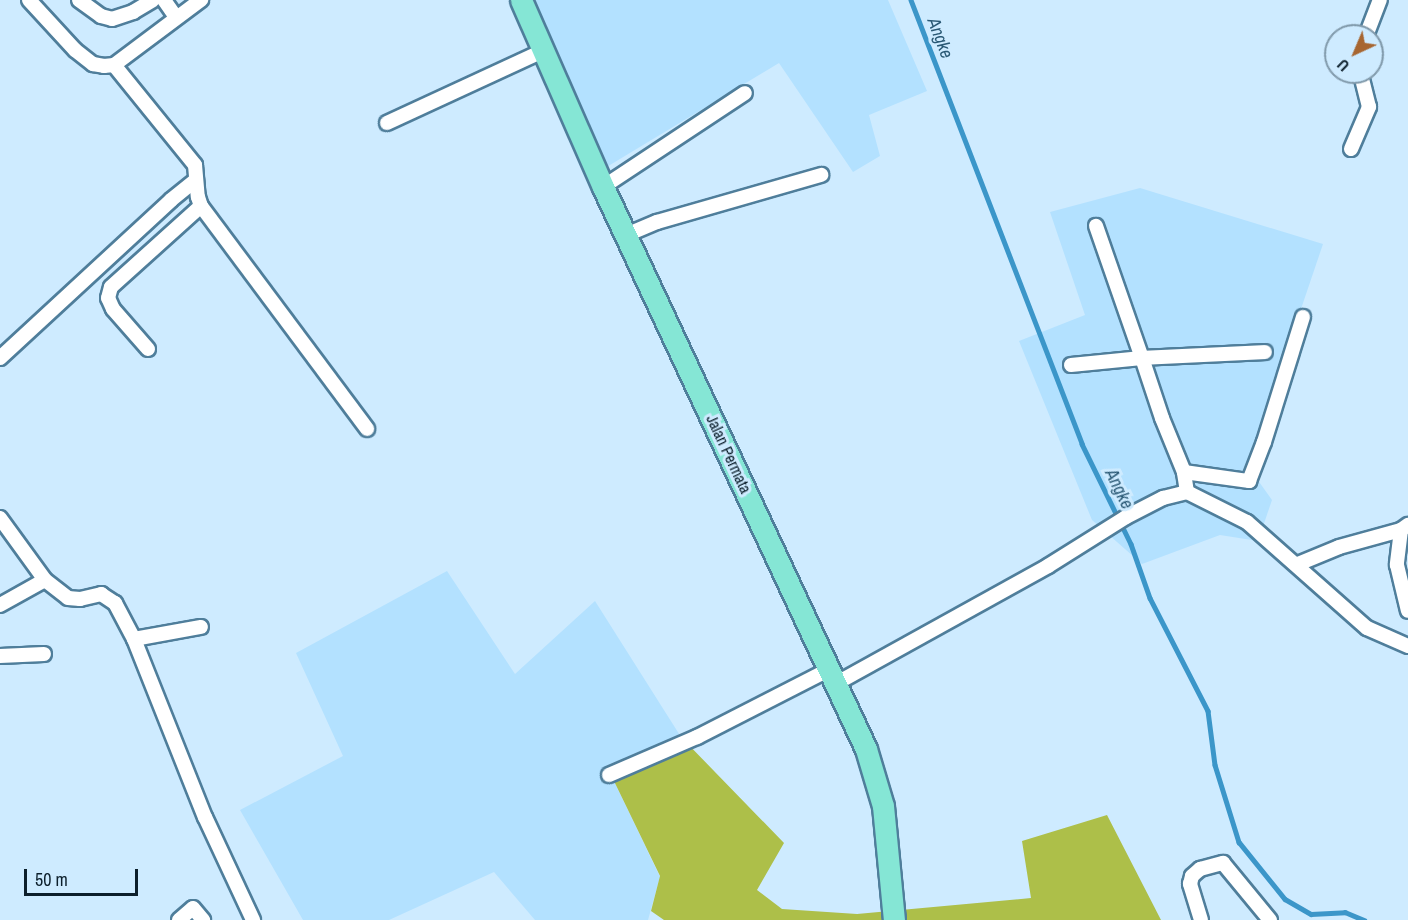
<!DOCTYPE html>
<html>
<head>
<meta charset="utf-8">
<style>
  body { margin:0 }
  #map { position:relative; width:1408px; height:920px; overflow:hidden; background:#ceebff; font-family:"Archivo Narrow",sans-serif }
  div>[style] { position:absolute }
  .built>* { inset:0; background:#b3e1ff }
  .forest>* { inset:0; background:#adbf49 }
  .stream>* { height:4.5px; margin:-2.25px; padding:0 2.25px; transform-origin:2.25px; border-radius:2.25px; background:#3b96c9 }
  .roads { filter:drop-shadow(2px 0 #4f7e9b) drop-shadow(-2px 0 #4f7e9b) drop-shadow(0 2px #4f7e9b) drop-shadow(0 -2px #4f7e9b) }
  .minor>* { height:14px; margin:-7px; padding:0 7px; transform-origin:7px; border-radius:7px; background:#fff }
  .primary>* { height:21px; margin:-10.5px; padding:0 10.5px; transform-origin:10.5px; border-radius:10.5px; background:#85e6d5 }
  span { translate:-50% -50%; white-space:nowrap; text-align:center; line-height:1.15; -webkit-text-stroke:6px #ceebff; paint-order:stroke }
  .street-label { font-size:16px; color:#0c1f2b }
  .water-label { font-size:18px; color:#2a5975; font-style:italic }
  .north { position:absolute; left:1324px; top:24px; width:60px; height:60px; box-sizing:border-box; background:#ceebff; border:2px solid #8099aa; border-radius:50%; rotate:224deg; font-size:16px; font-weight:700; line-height:24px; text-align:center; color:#0c1f2b }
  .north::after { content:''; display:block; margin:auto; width:21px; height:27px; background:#a76631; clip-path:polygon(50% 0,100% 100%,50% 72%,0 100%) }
  .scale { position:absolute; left:24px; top:869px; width:114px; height:27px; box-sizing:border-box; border:3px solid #0c1f2b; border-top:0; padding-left:8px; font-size:18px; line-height:21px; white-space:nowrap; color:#0c1f2b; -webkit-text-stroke:4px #ceebff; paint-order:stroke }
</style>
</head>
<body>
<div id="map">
  <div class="built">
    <div style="clip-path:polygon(526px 0,888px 0,927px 91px,869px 115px,880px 156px,853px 172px,779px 63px,605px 168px)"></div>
    <div style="clip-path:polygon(1140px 188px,1323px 244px,1282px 365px,1269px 446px,1257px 479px,1272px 500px,1258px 541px,1220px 535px,1142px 564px,1092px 520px,1019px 341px,1085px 315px,1050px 212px)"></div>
    <div style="clip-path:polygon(447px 571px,515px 674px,595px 601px,681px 737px,613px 779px,660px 877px,648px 920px,535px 920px,494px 872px,389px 920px,303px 920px,240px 810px,343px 756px,296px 653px)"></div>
  </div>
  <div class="forest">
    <div style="clip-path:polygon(681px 737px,784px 843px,757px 890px,782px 909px,857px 914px,1031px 898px,1022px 841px,1107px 815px,1161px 920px,664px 920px,651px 911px,660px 876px,613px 779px)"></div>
  </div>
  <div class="stream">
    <div style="left:911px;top:0;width:476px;rotate:68.9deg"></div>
    <div style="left:1082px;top:444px;width:111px;rotate:63.9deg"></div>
    <div style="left:1131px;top:544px;width:57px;rotate:70.6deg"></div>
    <div style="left:1150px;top:598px;width:127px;rotate:62.8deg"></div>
    <div style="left:1208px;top:711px;width:54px;rotate:82.6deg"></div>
    <div style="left:1215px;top:765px;width:81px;rotate:72.7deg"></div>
    <div style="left:1239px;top:842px;width:73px;rotate:51.1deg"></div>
    <div style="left:1285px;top:899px;width:30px;rotate:30deg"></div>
    <div style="left:1311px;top:914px;width:34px;rotate:-3deg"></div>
    <div style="left:1345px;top:912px;width:21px;rotate:23deg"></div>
  </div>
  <div class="roads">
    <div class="minor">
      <div style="left:29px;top:0;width:68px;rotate:47.4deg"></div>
      <div style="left:75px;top:50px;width:23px;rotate:38deg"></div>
      <div style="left:93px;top:64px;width:11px;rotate:10deg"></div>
      <div style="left:104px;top:66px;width:10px;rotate:-6deg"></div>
      <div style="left:114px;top:65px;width:109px;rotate:-36.8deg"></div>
      <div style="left:79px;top:0;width:27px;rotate:36deg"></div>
      <div style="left:101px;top:16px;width:11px;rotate:15deg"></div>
      <div style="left:112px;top:19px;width:22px;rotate:-18deg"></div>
      <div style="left:133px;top:12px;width:23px;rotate:-31deg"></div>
      <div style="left:164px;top:0;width:21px;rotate:55deg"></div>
      <div style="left:1366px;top:36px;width:39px;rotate:-69deg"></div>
      <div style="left:114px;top:65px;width:129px;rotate:51deg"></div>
      <div style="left:195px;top:165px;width:32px;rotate:85deg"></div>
      <div style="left:198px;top:197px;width:9px;rotate:72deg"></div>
      <div style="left:201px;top:206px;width:278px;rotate:53.3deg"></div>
      <div style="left:387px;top:123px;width:172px;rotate:-24.8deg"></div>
      <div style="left:1351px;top:149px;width:46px;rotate:-66.8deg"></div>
      <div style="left:1369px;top:107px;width:36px;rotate:-104deg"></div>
      <div style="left:603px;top:187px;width:170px;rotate:-33.5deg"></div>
      <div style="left:626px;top:235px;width:34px;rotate:-23deg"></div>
      <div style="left:657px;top:222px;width:171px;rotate:-16deg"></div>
      <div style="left:148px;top:349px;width:53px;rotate:-131.2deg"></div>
      <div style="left:113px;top:309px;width:12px;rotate:-114deg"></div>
      <div style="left:108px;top:298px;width:11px;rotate:-75deg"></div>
      <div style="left:111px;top:287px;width:121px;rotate:-42deg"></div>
      <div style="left:0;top:358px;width:233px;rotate:-42.7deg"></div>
      <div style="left:171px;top:200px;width:32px;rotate:-39deg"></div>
      <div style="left:1071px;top:365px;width:71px;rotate:-5.6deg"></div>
      <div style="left:1142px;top:358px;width:140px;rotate:-109.2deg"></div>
      <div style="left:1184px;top:472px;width:66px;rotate:7.9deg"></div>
      <div style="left:1249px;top:481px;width:42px;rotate:-69deg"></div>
      <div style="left:1264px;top:442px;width:131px;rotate:-72.7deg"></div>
      <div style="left:1187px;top:492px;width:20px;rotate:-99deg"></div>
      <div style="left:1184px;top:472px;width:58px;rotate:-112.2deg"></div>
      <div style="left:1162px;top:418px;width:63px;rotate:-108.4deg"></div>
      <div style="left:1142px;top:358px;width:123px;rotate:-2.8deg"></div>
      <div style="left:0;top:518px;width:77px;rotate:54deg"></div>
      <div style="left:45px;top:580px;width:29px;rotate:38deg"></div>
      <div style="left:68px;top:598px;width:12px;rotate:5deg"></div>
      <div style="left:80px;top:599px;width:22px;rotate:-13deg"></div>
      <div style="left:101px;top:594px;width:17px;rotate:33deg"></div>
      <div style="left:115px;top:603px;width:41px;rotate:62.2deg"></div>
      <div style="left:134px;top:639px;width:192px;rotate:68.3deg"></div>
      <div style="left:205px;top:817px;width:114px;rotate:65deg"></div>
      <div style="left:1401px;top:530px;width:35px;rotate:97deg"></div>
      <div style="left:1397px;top:565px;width:47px;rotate:76.6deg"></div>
      <div style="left:1298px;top:564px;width:44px;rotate:-22.5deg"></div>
      <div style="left:1339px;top:547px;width:64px;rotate:-15.3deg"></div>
      <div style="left:1401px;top:530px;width:9px;rotate:-36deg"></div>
      <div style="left:0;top:605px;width:51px;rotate:-29.1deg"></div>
      <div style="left:134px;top:639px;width:68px;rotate:-10.2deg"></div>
      <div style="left:0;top:656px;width:44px;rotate:-2.6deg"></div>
      <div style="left:837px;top:683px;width:241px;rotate:-29deg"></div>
      <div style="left:1048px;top:566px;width:92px;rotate:-32.1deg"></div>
      <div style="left:1126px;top:517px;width:42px;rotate:-27.2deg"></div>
      <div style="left:1163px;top:498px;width:25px;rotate:-14deg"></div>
      <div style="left:1187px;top:492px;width:67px;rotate:26.6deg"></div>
      <div style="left:1247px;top:522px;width:160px;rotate:41.5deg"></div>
      <div style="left:1367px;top:628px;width:45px;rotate:23.7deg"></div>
      <div style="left:609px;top:775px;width:96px;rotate:-23.4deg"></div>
      <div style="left:697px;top:737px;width:149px;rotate:-27.1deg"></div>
      <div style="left:179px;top:920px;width:18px;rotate:-41deg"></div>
      <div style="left:193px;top:908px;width:16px;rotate:50deg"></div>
      <div style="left:1201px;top:920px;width:38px;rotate:-107deg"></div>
      <div style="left:1190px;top:884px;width:8px;rotate:-76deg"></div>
      <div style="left:1192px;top:876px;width:11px;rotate:-41deg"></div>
      <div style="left:1200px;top:869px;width:24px;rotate:-15deg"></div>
      <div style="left:1223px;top:863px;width:74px;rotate:50.5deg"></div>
    </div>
    <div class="primary">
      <div style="left:521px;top:0;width:204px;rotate:66.3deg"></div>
      <div style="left:603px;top:187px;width:620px;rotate:64.92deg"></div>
      <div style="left:866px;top:749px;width:59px;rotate:73.4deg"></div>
      <div style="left:883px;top:806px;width:115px;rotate:84.5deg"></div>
    </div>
  </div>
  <div class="street-label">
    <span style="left:729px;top:454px;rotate:65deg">Jalan Permata</span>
  </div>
  <div class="water-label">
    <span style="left:940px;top:38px;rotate:69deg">Angke</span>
    <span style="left:1119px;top:489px;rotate:64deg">Angke</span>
  </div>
  <div class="north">U</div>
  <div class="scale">50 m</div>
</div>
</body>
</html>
